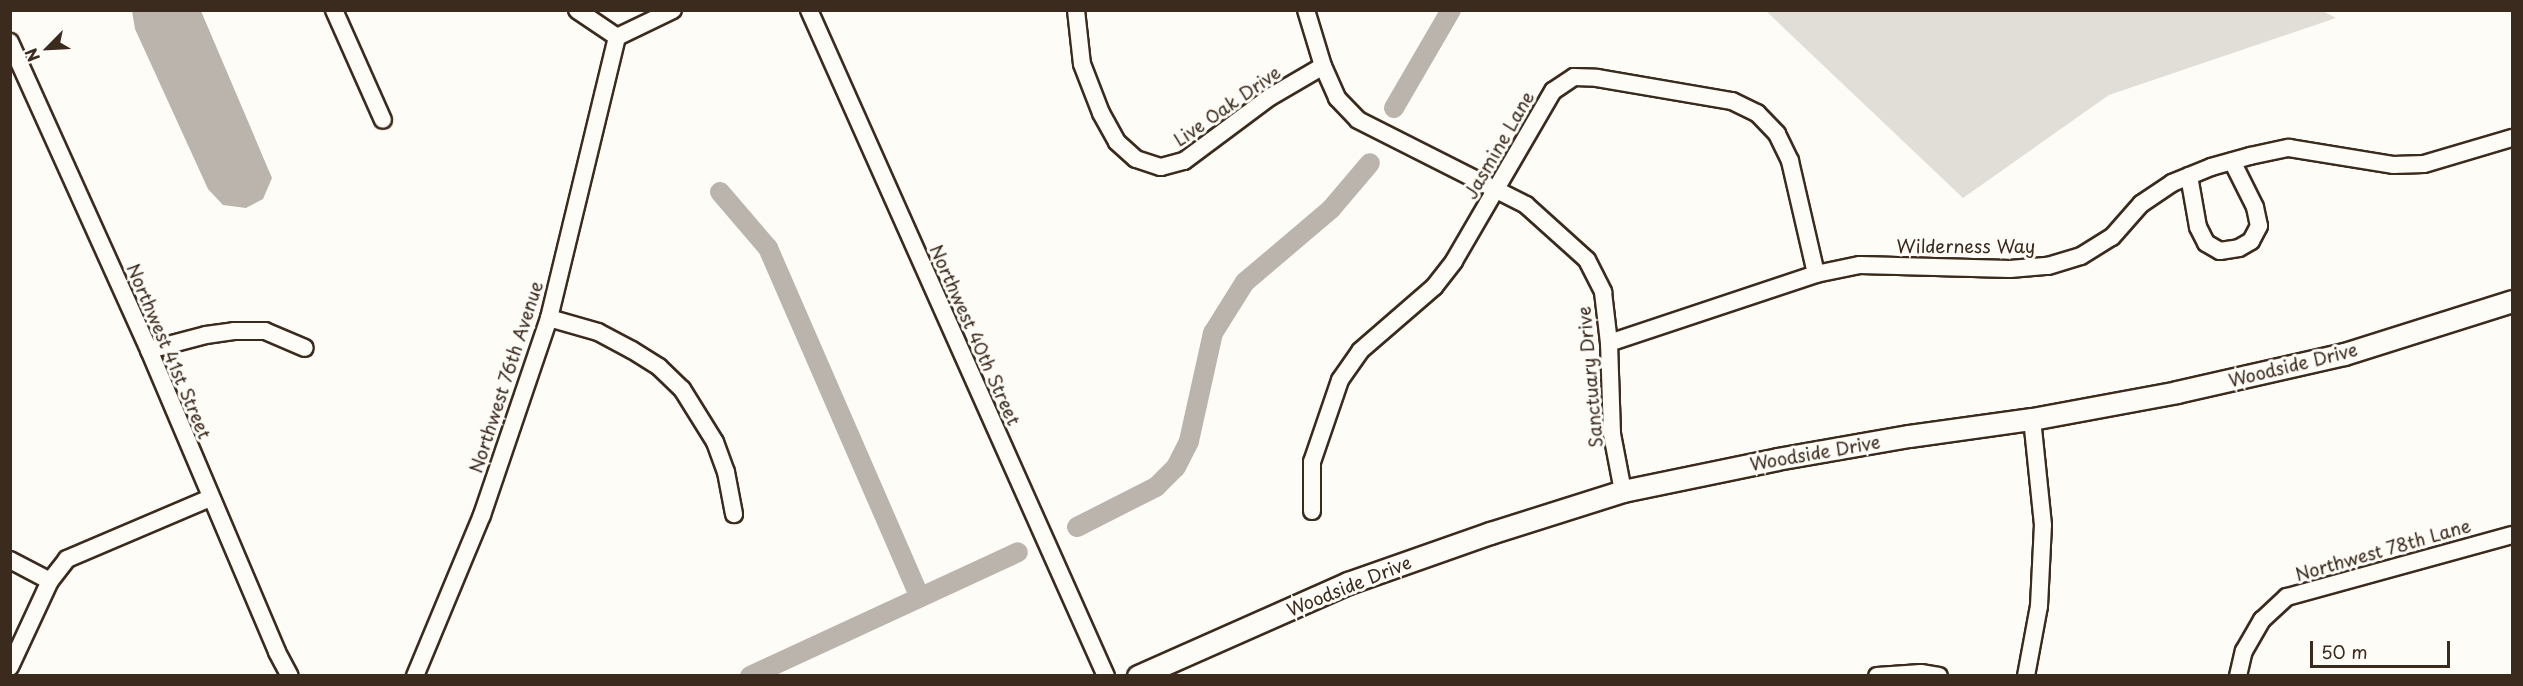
<!DOCTYPE html>
<html>
<head>
<meta charset="utf-8">
<style>
  body { margin:0 }
  #map { position:relative; width:2523px; height:686px; overflow:hidden; background:#fdfcf7; font-family:"Playpen Sans",sans-serif }
  div>[style] { position:absolute }
  .green>* { inset:0; background:#e1ded7 }
  .water>* { inset:0; background:#bbb4ad }
  .canal>* { height:20px; margin:-10px; padding:0 10px; transform-origin:10px; border-radius:10px; background:#bbb4ad }
  .roads { filter:drop-shadow(2px 0 #3b2a1e) drop-shadow(-2px 0 #3b2a1e) drop-shadow(0 2px #3b2a1e) drop-shadow(0 -2px #3b2a1e) }
  .minor>* { height:16px; margin:-8px; padding:0 8px; transform-origin:8px; border-radius:8px; background:#fdfcf7 }
  .tertiary>* { height:21px; margin:-10.5px; padding:0 10.5px; transform-origin:10.5px; border-radius:10.5px; background:#fdfcf7 }
  span { translate:-50% -50%; white-space:nowrap; text-align:center; line-height:1.15; -webkit-text-stroke:6px #fdfcf7; paint-order:stroke }
  .street-label { font-size:18px; color:#3b2a1e }
  .frame { position:absolute; inset:0; border:12px solid #3b2a1e; pointer-events:none }
  .north { position:absolute; left:18px; top:18px; width:60px; height:60px; -webkit-text-stroke:4px #fdfcf7; paint-order:stroke; rotate:246deg; font-size:16px; font-weight:700; line-height:24px; text-align:center; color:#3b2a1e }
  .north::after { content:''; display:block; margin:auto; width:21px; height:27px; background:#3b2a1e; clip-path:polygon(50% 0,100% 100%,50% 72%,0 100%) }
  .scale { position:absolute; left:2310px; top:641px; width:140px; height:27px; box-sizing:border-box; border:3px solid #3b2a1e; border-top:0; padding-left:8px; font-size:18px; line-height:21px; white-space:nowrap; color:#3b2a1e; -webkit-text-stroke:4px #fdfcf7; paint-order:stroke }
</style>
</head>
<body>
<div id="map">
  <div class="green">
    <div style="clip-path:polygon(2323px 11px,2336px 18px,2109px 95px,1963px 198px,1766px 11px)"></div>
  </div>
  <div class="water">
    <div style="clip-path:polygon(132px 11px,201px 11px,272px 178px,263px 199px,246px 208px,223px 205px,208px 189px,135px 29px)"></div>
  </div>
  <div class="canal">
    <div style="left:1394px;top:108px;width:113px;rotate:-59.8deg"></div>
    <div style="left:720px;top:192px;width:74px;rotate:49.4deg"></div>
    <div style="left:768px;top:248px;width:381px;rotate:66.5deg"></div>
    <div style="left:1077px;top:527px;width:89px;rotate:-26.9deg"></div>
    <div style="left:1156px;top:487px;width:28px;rotate:-45deg"></div>
    <div style="left:1176px;top:467px;width:29px;rotate:-63deg"></div>
    <div style="left:1189px;top:441px;width:111px;rotate:-77.5deg"></div>
    <div style="left:1213px;top:333px;width:60px;rotate:-57.9deg"></div>
    <div style="left:1245px;top:282px;width:113px;rotate:-40.3deg"></div>
    <div style="left:1331px;top:209px;width:60px;rotate:-49.7deg"></div>
    <div style="left:750px;top:676px;width:295px;rotate:-24.8deg"></div>
  </div>
  <div class="roads">
    <div class="minor">
      <div style="left:334px;top:10px;width:120px;rotate:66deg"></div>
      <div style="left:577px;top:10px;width:48px;rotate:34deg"></div>
      <div style="left:809px;top:10px;width:729px;rotate:65.97deg"></div>
      <div style="left:1076px;top:10px;width:54px;rotate:83.7deg"></div>
      <div style="left:1082px;top:64px;width:53px;rotate:68.8deg"></div>
      <div style="left:1101px;top:113px;width:33px;rotate:61deg"></div>
      <div style="left:1117px;top:142px;width:25px;rotate:42deg"></div>
      <div style="left:1136px;top:159px;width:26px;rotate:18deg"></div>
      <div style="left:1161px;top:167px;width:24px;rotate:-15deg"></div>
      <div style="left:1184px;top:161px;width:107px;rotate:-36.7deg"></div>
      <div style="left:1270px;top:97px;width:61px;rotate:-30.3deg"></div>
      <div style="left:1306px;top:10px;width:59px;rotate:73.1deg"></div>
      <div style="left:1323px;top:66px;width:35px;rotate:66deg"></div>
      <div style="left:1337px;top:98px;width:30px;rotate:46deg"></div>
      <div style="left:1358px;top:120px;width:188px;rotate:26.8deg"></div>
      <div style="left:1526px;top:205px;width:82px;rotate:42deg"></div>
      <div style="left:1587px;top:260px;width:36px;rotate:63deg"></div>
      <div style="left:1603px;top:292px;width:51px;rotate:83.3deg"></div>
      <div style="left:1609px;top:343px;width:91px;rotate:88.1deg"></div>
      <div style="left:1612px;top:434px;width:58px;rotate:79.1deg"></div>
      <div style="left:617px;top:37px;width:62px;rotate:-25.7deg"></div>
      <div style="left:10px;top:42px;width:338px;rotate:65.7deg"></div>
      <div style="left:149px;top:350px;width:328px;rotate:67deg"></div>
      <div style="left:277px;top:652px;width:27px;rotate:62deg"></div>
      <div style="left:2189px;top:176px;width:52px;rotate:80deg"></div>
      <div style="left:2198px;top:227px;width:18px;rotate:63deg"></div>
      <div style="left:2206px;top:243px;width:16px;rotate:30deg"></div>
      <div style="left:2220px;top:251px;width:19px;rotate:-9deg"></div>
      <div style="left:2239px;top:248px;width:14px;rotate:-30deg"></div>
      <div style="left:2251px;top:241px;width:17px;rotate:-62deg"></div>
      <div style="left:2259px;top:226px;width:19px;rotate:-102deg"></div>
      <div style="left:2255px;top:207px;width:51px;rotate:-116.6deg"></div>
      <div style="left:549px;top:318px;width:51px;rotate:15.9deg"></div>
      <div style="left:598px;top:332px;width:38px;rotate:28deg"></div>
      <div style="left:632px;top:350px;width:32px;rotate:32deg"></div>
      <div style="left:659px;top:367px;width:32px;rotate:44deg"></div>
      <div style="left:682px;top:389px;width:62px;rotate:58.1deg"></div>
      <div style="left:715px;top:442px;width:32px;rotate:70deg"></div>
      <div style="left:726px;top:472px;width:43px;rotate:79.2deg"></div>
      <div style="left:1609px;top:343px;width:218px;rotate:-18.4deg"></div>
      <div style="left:1816px;top:274px;width:45px;rotate:-11.6deg"></div>
      <div style="left:1860px;top:265px;width:150px;rotate:1.5deg"></div>
      <div style="left:2010px;top:269px;width:38px;rotate:-5deg"></div>
      <div style="left:2048px;top:266px;width:34px;rotate:-17deg"></div>
      <div style="left:2081px;top:256px;width:36px;rotate:-32deg"></div>
      <div style="left:2112px;top:237px;width:44px;rotate:-48.7deg"></div>
      <div style="left:2141px;top:204px;width:37px;rotate:-34deg"></div>
      <div style="left:2172px;top:183px;width:42px;rotate:-22.3deg"></div>
      <div style="left:2211px;top:167px;width:41px;rotate:-15.8deg"></div>
      <div style="left:2250px;top:156px;width:40px;rotate:-12deg"></div>
      <div style="left:2289px;top:148px;width:105px;rotate:9.3deg"></div>
      <div style="left:2393px;top:165px;width:31px;rotate:-2deg"></div>
      <div style="left:2424px;top:164px;width:92px;rotate:-16.5deg"></div>
      <div style="left:149px;top:350px;width:59px;rotate:-14.7deg"></div>
      <div style="left:206px;top:335px;width:28px;rotate:-8deg"></div>
      <div style="left:234px;top:331px;width:31px"></div>
      <div style="left:265px;top:331px;width:43px;rotate:23deg"></div>
      <div style="left:1312px;top:511px;width:49px;rotate:-90deg"></div>
      <div style="left:1312px;top:462px;width:87px;rotate:-71.1deg"></div>
      <div style="left:1340px;top:380px;width:35px;rotate:-55deg"></div>
      <div style="left:1360px;top:351px;width:98px;rotate:-40.9deg"></div>
      <div style="left:1434px;top:287px;width:33px;rotate:-52deg"></div>
      <div style="left:1454px;top:261px;width:197px;rotate:-59.8deg"></div>
      <div style="left:1553px;top:91px;width:25px;rotate:-34deg"></div>
      <div style="left:1574px;top:77px;width:23px;rotate:2deg"></div>
      <div style="left:1597px;top:78px;width:137px;rotate:9.7deg"></div>
      <div style="left:1732px;top:101px;width:28px;rotate:26deg"></div>
      <div style="left:1757px;top:113px;width:29px;rotate:46deg"></div>
      <div style="left:1777px;top:134px;width:30px;rotate:64deg"></div>
      <div style="left:1790px;top:161px;width:116px;rotate:77deg"></div>
      <div style="left:10px;top:560px;width:45px;rotate:27.7deg"></div>
      <div style="left:10px;top:667px;width:95px;rotate:-65.1deg"></div>
      <div style="left:50px;top:581px;width:28px;rotate:-52deg"></div>
      <div style="left:67px;top:559px;width:155px;rotate:-23.1deg"></div>
      <div style="left:415px;top:676px;width:174px;rotate:-67.4deg"></div>
      <div style="left:482px;top:515px;width:208px;rotate:-71.2deg"></div>
      <div style="left:549px;top:318px;width:289px;rotate:-76.4deg"></div>
      <div style="left:1877px;top:676px;width:44px;rotate:-3.9deg"></div>
      <div style="left:1921px;top:673px;width:18px;rotate:9deg"></div>
      <div style="left:2026px;top:676px;width:71px;rotate:-79.5deg"></div>
      <div style="left:2039px;top:606px;width:81px;rotate:-87.2deg"></div>
      <div style="left:2043px;top:525px;width:107px;rotate:-95.9deg"></div>
      <div style="left:2238px;top:676px;width:26px;rotate:-77deg"></div>
      <div style="left:2244px;top:651px;width:36px;rotate:-60deg"></div>
      <div style="left:2262px;top:620px;width:34px;rotate:-43deg"></div>
      <div style="left:2287px;top:597px;width:233px;rotate:-15.4deg"></div>
    </div>
    <div class="tertiary">
      <div style="left:1138px;top:676px;width:230px;rotate:-23.9deg"></div>
      <div style="left:1348px;top:583px;width:151px;rotate:-19.4deg"></div>
      <div style="left:1490px;top:533px;width:139px;rotate:-17.5deg"></div>
      <div style="left:1623px;top:491px;width:157px;rotate:-11.7deg"></div>
      <div style="left:1777px;top:459px;width:134px;rotate:-9.9deg"></div>
      <div style="left:1909px;top:436px;width:124px;rotate:-7.9deg"></div>
      <div style="left:2032px;top:419px;width:147px;rotate:-10.5deg"></div>
      <div style="left:2177px;top:392px;width:171px;rotate:-12.8deg"></div>
      <div style="left:2344px;top:354px;width:176px;rotate:-17.5deg"></div>
    </div>
  </div>
  <div class="street-label">
    <span style="left:1227px;top:106px;rotate:-35deg">Live Oak Drive</span>
    <span style="left:1499px;top:145px;rotate:-60deg">Jasmine Lane</span>
    <span style="left:1966px;top:246px">Wilderness Way</span>
    <span style="left:975px;top:335px;rotate:66deg">Northwest 40th Street</span>
    <span style="left:169px;top:351px;rotate:67deg">Northwest 41st Street</span>
    <span style="left:2293px;top:365px;rotate:-14deg">Woodside Drive</span>
    <span style="left:506px;top:377px;rotate:-72deg">Northwest 76th Avenue</span>
    <span style="left:1590px;top:377px;rotate:-95deg">Sanctuary Drive</span>
    <span style="left:1815px;top:453px;rotate:-10deg">Woodside Drive</span>
    <span style="left:2383px;top:550px;rotate:-16deg">Northwest 78th Lane</span>
    <span style="left:1349px;top:586px;rotate:-22deg">Woodside Drive</span>
  </div>
  <div class="frame"></div>
  <div class="north">N</div>
  <div class="scale">50 m</div>
</div>
</body>
</html>
